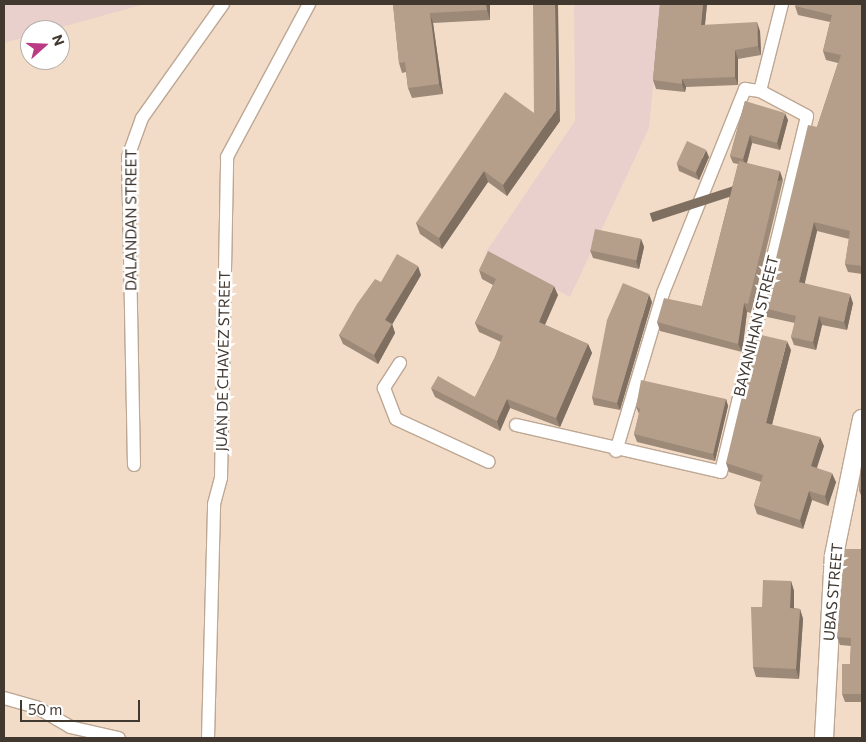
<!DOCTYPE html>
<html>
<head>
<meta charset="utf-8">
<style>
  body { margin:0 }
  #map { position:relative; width:866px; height:742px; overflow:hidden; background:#f3dcc7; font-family:Commissioner,sans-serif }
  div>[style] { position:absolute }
  .industrial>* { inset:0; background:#ead0cc }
  .roads { filter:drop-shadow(1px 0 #bda793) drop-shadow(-1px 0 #bda793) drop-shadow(0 1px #bda793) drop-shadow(0 -1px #bda793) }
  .street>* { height:12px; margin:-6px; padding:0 6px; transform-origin:6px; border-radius:6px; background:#fff }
  .secondary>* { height:18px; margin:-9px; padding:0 9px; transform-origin:9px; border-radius:9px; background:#fff }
  .wall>* { inset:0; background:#9c8978 }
  .shaded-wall>* { inset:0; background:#7f6f61; transform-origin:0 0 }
  .building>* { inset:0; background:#b59f8b; transform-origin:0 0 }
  span { translate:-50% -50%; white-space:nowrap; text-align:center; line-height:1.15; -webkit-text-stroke:5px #fff; paint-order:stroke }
  .street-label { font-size:15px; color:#413830 }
  .frame { position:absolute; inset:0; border:5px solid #413830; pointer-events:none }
  .north { position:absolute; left:20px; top:20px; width:50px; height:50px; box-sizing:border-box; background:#fff; border:1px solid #b3afac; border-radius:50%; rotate:70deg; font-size:14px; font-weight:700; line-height:20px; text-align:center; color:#413830 }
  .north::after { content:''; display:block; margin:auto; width:18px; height:22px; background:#ba3a84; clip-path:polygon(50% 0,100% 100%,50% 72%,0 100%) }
  .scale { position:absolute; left:20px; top:700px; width:120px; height:22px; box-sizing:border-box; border:2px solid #413830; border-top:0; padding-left:6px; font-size:15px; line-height:18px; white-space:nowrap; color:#413830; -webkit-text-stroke:4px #fff; paint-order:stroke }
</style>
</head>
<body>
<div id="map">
  <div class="industrial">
    <div style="clip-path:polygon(4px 4px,145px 4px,51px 30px,30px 30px,30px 36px,4px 43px)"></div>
    <div style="clip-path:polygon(574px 4px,661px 4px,649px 128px,570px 297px,486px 252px,575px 121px)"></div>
  </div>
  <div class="roads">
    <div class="street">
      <div style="left:400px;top:363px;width:30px;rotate:123deg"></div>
      <div style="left:384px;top:388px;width:33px;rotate:69deg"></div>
      <div style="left:396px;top:419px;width:102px;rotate:24.8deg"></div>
      <div style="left:516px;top:425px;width:210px;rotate:12.9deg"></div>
      <div style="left:721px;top:472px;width:366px;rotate:-76.4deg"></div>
      <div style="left:807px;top:116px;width:53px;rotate:-152deg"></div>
      <div style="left:760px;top:91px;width:90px;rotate:-75.8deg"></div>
      <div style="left:616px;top:451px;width:165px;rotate:-73.4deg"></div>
      <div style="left:663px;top:293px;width:220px;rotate:-68.1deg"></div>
      <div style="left:745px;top:89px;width:15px;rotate:8deg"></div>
      <div style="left:134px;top:465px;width:308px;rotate:-91.1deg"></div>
      <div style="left:128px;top:157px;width:41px;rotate:-70.3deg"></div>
      <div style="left:142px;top:118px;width:140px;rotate:-54.6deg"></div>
      <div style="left:4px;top:698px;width:33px;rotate:16deg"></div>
      <div style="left:36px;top:707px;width:39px;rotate:30deg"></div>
      <div style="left:70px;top:727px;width:50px;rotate:12.7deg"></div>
      <div style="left:208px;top:738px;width:234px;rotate:-88.5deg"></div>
      <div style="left:214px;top:504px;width:27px;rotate:-75deg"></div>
      <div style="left:221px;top:478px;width:321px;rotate:-88.9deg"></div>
      <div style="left:227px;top:157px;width:174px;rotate:-61.8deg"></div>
    </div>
    <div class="secondary">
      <div style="left:824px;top:738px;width:183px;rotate:-86.9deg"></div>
      <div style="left:834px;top:555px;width:139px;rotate:-78.4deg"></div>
    </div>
  </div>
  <div class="wall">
    <div style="clip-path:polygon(393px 4px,490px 4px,490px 20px,433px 23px,443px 94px,412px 98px,408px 88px,406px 72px,402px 73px,399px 63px)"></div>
    <div style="clip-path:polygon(660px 4px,707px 4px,705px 25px,760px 31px,761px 55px,738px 59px,738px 85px,686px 87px,685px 92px,656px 89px,653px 80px)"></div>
    <div style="clip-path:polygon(862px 4px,862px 274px,848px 272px,845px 264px,849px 239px,817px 231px,804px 283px,853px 303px,847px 330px,822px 325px,816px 350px,794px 345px,791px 337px,795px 323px,767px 317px,764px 308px,817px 127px,838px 63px,826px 60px,823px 51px,830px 22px,798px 15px,795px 6px)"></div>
    <div style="clip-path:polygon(745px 101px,788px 120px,780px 150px,752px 143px,747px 163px,783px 180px,751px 313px,747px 312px,742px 352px,660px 331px,657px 322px,702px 306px,738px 164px,733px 163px,730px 156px)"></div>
    <div style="clip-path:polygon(534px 113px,560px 121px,507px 196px,488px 182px,442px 249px,420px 234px,416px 223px)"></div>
    <div style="clip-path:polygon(709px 157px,699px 180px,679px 171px,677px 164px)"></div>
    <div style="clip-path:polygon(641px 239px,644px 247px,639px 269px,593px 258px,590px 250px)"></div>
    <div style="clip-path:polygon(479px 270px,558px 295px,545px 325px,588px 344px,592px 353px,560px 427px,510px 408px,500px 431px,435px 397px,431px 388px,475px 397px,495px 357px,501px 342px,479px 332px,475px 323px,493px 285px,482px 279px)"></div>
    <div style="clip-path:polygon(421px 275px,392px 324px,395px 333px,378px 364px,343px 344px,339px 335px,381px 282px)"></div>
    <div style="clip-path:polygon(652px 302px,620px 410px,594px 405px,592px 397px)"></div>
    <div style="clip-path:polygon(791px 350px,772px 425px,824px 446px,817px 468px,836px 482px,828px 506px,812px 500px,803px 529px,757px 514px,754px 505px,761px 482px,729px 472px,726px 463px)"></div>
    <div style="clip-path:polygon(726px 399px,728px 406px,715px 461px,637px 442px,634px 434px,639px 414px,636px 407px)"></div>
    <div style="clip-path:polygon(862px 454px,862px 498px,859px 490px)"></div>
    <div style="clip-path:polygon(862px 549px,862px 702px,845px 702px,842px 694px,850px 664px,851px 646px,840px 645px,837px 637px)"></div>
    <div style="clip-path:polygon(791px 581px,794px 591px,794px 608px,800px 609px,803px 619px,799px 679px,756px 677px,753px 667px,762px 607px)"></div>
  </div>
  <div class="shaded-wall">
    <div style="clip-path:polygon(486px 4px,490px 4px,490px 20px,487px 10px)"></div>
    <div style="clip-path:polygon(555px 4px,558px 4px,560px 121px,507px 196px,503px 185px,556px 110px)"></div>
    <div style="clip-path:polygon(703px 4px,707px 4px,704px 33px,701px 25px)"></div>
    <div style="clip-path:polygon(430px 13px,433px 23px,443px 94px,439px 84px)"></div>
    <div style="clip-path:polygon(757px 22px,760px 31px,761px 55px,758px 46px)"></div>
    <div style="clip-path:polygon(735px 50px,738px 59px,738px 85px,735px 77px)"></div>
    <div style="clip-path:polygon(682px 79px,686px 87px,685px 92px,682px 84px)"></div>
    <div style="clip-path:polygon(785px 113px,788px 120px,780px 150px,777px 143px)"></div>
    <div style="clip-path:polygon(750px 135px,752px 143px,746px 166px,743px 159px)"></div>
    <div style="clip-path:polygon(706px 150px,709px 157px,699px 180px,696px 173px)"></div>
    <div style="clip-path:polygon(484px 171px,488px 182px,442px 249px,439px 238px)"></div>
    <div style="left:780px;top:171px;width:9px;height:137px;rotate:72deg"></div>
    <div style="clip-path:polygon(814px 222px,817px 231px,803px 291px,799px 282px)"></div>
    <div style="clip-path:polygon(641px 239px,644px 247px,639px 269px,636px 261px)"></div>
    <div style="clip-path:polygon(418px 266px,421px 275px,389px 330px,385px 320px)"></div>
    <div style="clip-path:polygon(554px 286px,558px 295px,542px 331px,539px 322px)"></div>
    <div style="clip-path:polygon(649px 294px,652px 302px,620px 410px,617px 403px)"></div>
    <div style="clip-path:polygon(850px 294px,853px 303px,847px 330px,844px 322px)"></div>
    <div style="clip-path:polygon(744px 303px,747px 312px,742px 352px,738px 344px)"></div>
    <div style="clip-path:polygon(819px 316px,822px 325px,816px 350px,813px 342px)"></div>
    <div style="clip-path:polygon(392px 324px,395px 333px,378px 364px,374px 355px)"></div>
    <div style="clip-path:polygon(787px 341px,791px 350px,770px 432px,766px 423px)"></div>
    <div style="clip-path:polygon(588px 344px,592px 353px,560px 427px,556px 418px)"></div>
    <div style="clip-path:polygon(507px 399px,510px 408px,500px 431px,497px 421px)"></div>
    <div style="clip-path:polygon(726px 399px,728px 406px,715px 461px,713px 454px)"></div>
    <div style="clip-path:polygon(820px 437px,824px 446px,814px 475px,811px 466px)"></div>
    <div style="clip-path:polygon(832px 473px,836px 482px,828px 506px,825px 496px)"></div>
    <div style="clip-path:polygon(809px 491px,812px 500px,803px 529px,800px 520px)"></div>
    <div style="clip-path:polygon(791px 581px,794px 591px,794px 618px,790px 608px)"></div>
    <div style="clip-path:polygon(800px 609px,803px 619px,799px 679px,796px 669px)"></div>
  </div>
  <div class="building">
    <div style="clip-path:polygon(393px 4px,486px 4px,487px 10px,430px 13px,439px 84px,408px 88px,405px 62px,399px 63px)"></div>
    <div style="clip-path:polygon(533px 4px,555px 4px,556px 110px,503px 185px,484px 171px,439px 238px,416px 223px,505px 92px,534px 113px)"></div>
    <div style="clip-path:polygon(660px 4px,703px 4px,701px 25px,757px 22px,758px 46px,735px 50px,735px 77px,682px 79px,682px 84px,653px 80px)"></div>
    <div style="clip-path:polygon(796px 4px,862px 4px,862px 266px,845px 264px,850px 231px,814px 222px,799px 282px,850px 294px,844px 322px,819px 316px,813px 342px,791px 337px,796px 316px,764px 308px,808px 125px,817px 127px,841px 55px,823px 51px,832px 15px,795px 6px)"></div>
    <div style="clip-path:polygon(745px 101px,785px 113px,777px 143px,750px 135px,743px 159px,730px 156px)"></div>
    <div style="left:687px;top:141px;width:21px;height:25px;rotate:25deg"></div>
    <div style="clip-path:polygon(739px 161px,780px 171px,748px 304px,744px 303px,738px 344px,657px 322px,664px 298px,702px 306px)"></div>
    <div style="left:595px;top:229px;width:47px;height:22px;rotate:12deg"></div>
    <div style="clip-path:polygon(488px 251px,554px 286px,539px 322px,588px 344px,556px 418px,507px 399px,497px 421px,431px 388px,438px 376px,475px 397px,495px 357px,503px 336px,475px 323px,496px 279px,479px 270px)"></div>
    <div style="clip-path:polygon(397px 254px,418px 266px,385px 320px,392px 324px,374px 355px,339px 335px,357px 304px,375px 279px,381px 282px)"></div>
    <div style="clip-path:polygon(623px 283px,649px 294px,617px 403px,592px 397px,607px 320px)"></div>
    <div style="clip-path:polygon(757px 334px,787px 341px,766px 423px,820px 437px,811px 466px,832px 473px,825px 496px,809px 491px,800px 520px,754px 505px,763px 475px,726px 463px)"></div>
    <div style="clip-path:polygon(641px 380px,726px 399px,713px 454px,634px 434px,640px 409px,636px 407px)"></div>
    <div style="clip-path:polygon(862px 454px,862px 490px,859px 490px)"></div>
    <div style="clip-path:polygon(844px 549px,862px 549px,862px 694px,842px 694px,842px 664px,850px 664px,851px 638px,837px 637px)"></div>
    <div style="clip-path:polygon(763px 580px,791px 581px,790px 608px,800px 609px,796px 669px,753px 667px,751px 607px,762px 607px)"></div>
    <div style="left:638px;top:737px;width:57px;height:1px"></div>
  </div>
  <div class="street-label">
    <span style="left:131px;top:220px;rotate:-90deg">DALANDAN STREET</span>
    <span style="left:756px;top:326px;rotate:-76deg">BAYANIHAN STREET</span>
    <span style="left:223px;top:361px;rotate:-89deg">JUAN DE CHAVEZ STREET</span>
    <span style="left:833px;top:592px;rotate:-85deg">UBAS STREET</span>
  </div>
  <div class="frame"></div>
  <div class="north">N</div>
  <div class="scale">50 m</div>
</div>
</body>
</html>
